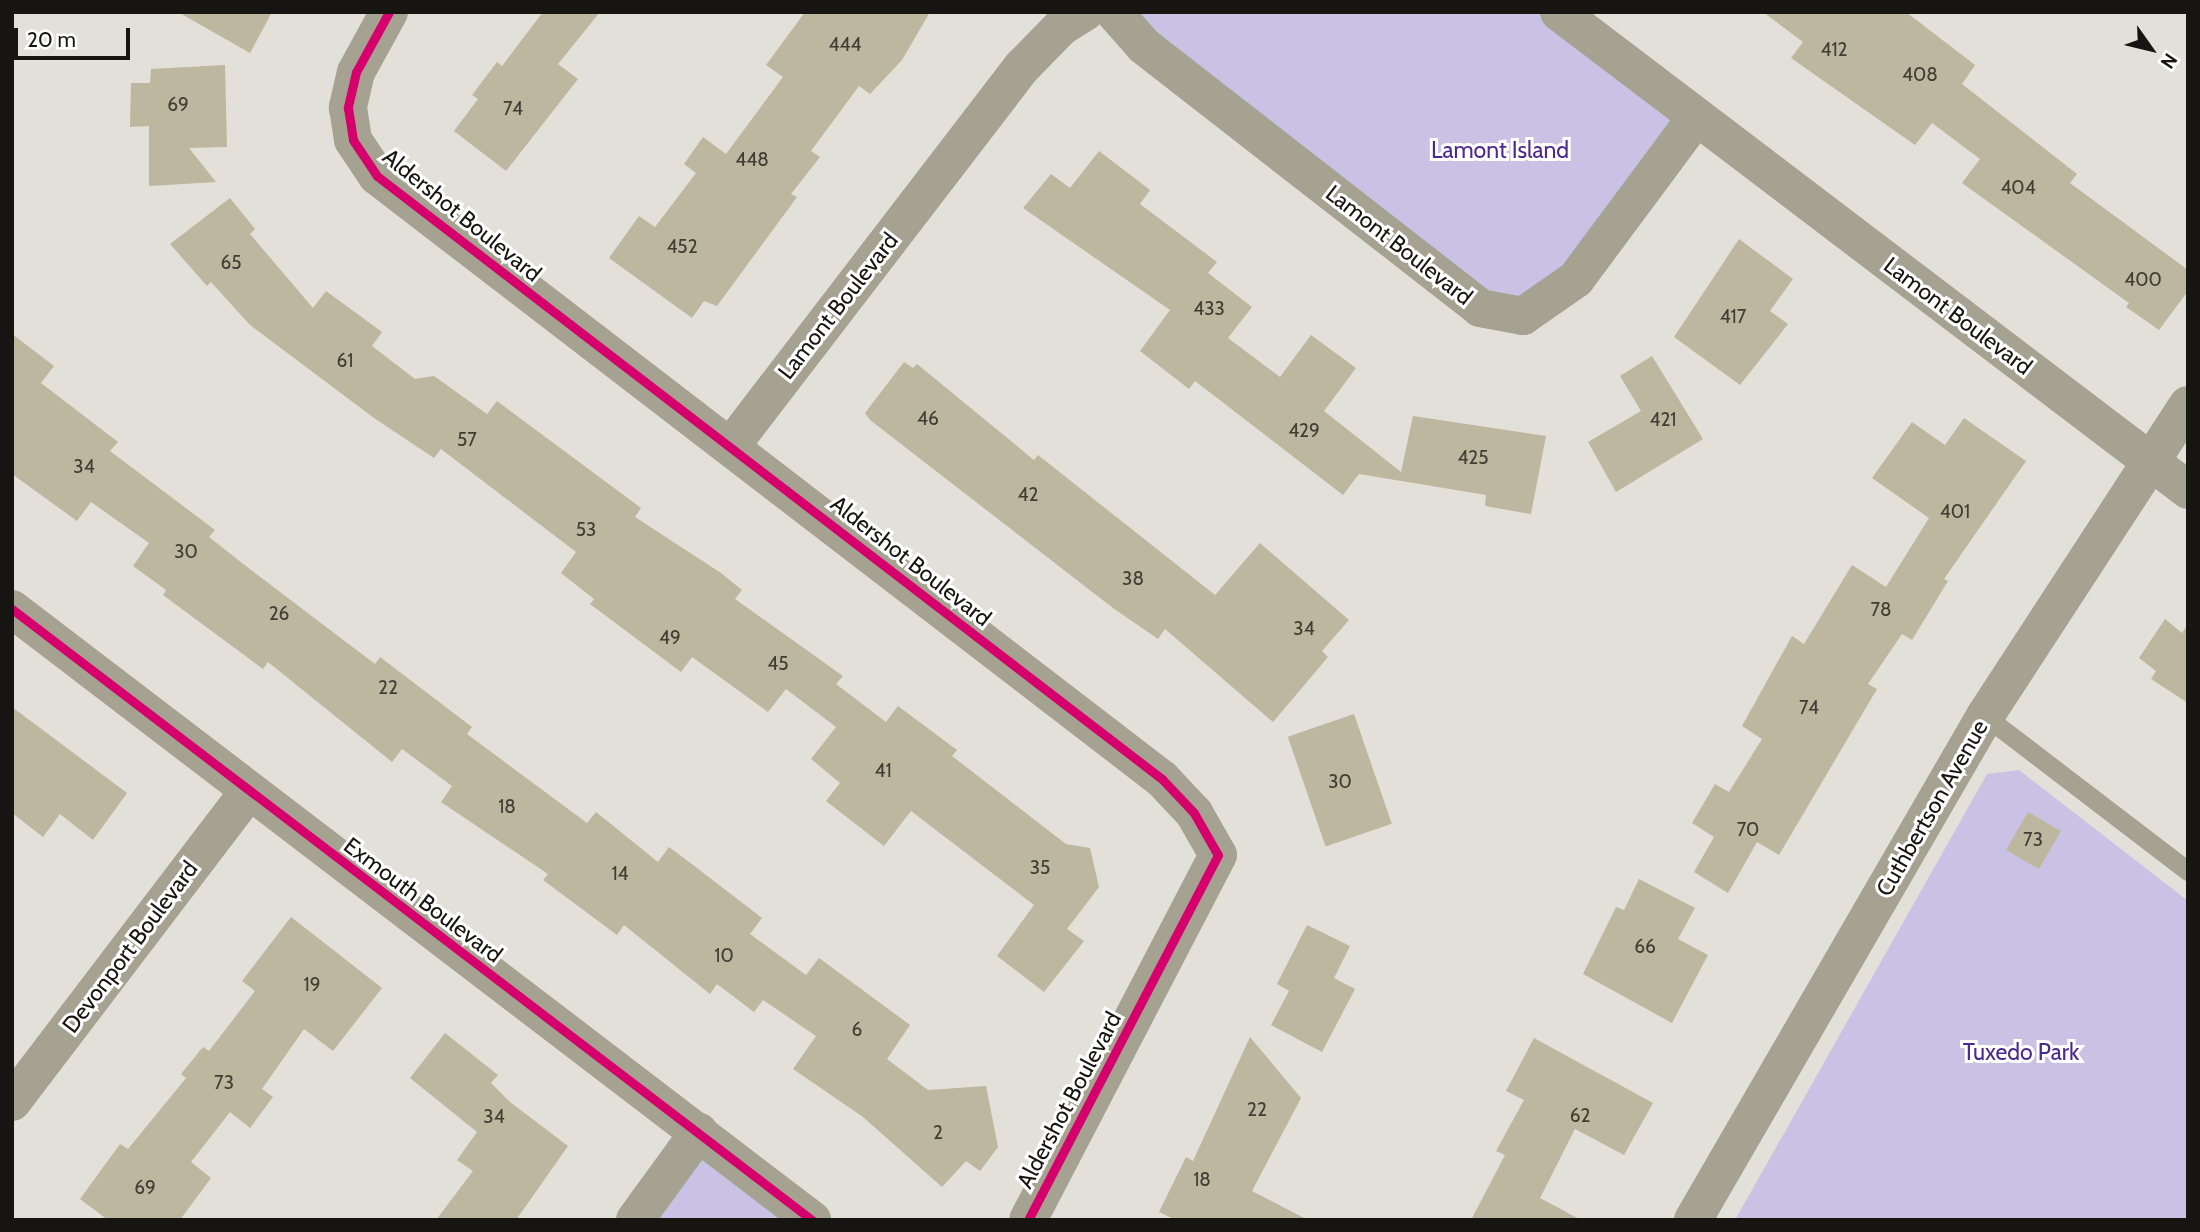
<!DOCTYPE html>
<html>
<head>
<meta charset="utf-8">
<style>
  body { margin:0 }
  #map { position:relative; width:2200px; height:1232px; overflow:hidden; background:#e2e0d8; font-family:Cabin,sans-serif }
  div>[style] { position:absolute }
  .green>* { inset:0; background:#cac2e5 }
  .building>* { inset:0; background:#bcb79e; transform-origin:0 0 }
  .lane>* { height:19px; margin:-9.5px; padding:0 9.5px; transform-origin:9.5px; border-radius:9.5px; background:#a6a291 }
  .street>* { height:38px; margin:-19px; padding:0 19px; transform-origin:19px; border-radius:19px; background:#a6a291 }
  .cycleway>* { height:9px; margin:-4.5px; padding:0 4.5px; transform-origin:4.5px; border-radius:4.5px; background:#d6006c }
  span { translate:-50% -50%; white-space:nowrap; text-align:center; line-height:1.15; -webkit-text-stroke:6px #fff; paint-order:stroke }
  .number-label { font-size:19px; color:#403e34 }
  .number-label span { -webkit-text-stroke-width:0 }
  .park-label { font-size:23px; color:#4c298f }
  .street-label { font-size:23px; color:#161511 }
  .frame { position:absolute; inset:0; border:14px solid #161511; pointer-events:none }
  .north { position:absolute; left:2116px; top:14px; width:70px; height:70px; -webkit-text-stroke:5px #fff; paint-order:stroke; rotate:124deg; font-size:19px; font-weight:700; line-height:28px; text-align:center; color:#161511 }
  .north::after { content:''; display:block; margin:auto; width:24px; height:32px; background:#161511; clip-path:polygon(50% 0,100% 100%,50% 72%,0 100%) }
  .scale { position:absolute; left:14px; top:28px; width:116px; height:32px; box-sizing:border-box; border:4px solid #161511; border-top:0; padding-left:9px; font-size:21px; line-height:24px; white-space:nowrap; color:#161511; -webkit-text-stroke:5px #fff; paint-order:stroke }
</style>
</head>
<body>
<div id="map">
  <div class="green">
    <div style="clip-path:polygon(1114px 12px,1559px 12px,1695px 119px,1576px 279px,1480px 308px)"></div>
    <div style="clip-path:polygon(2019px 770px,2188px 901px,2188px 1220px,1735px 1220px,1987px 774px)"></div>
    <div style="clip-path:polygon(699px 1132px,812px 1220px,635px 1220px)"></div>
  </div>
  <div class="building">
    <div style="clip-path:polygon(178px 12px,272px 12px,250px 53px)"></div>
    <div style="clip-path:polygon(543px 12px,600px 12px,558px 64px,578px 79px,506px 171px,454px 131px,478px 99px,472px 95px,497px 62px,502px 66px)"></div>
    <div style="clip-path:polygon(805px 12px,930px 12px,902px 60px,870px 94px,859px 86px,811px 151px,820px 157px,791px 194px,797px 197px,717px 306px,704px 301px,692px 318px,609px 258px,639px 216px,655px 227px,696px 173px,684px 164px,703px 137px,726px 154px,783px 77px,766px 65px)"></div>
    <div style="clip-path:polygon(1763px 12px,1906px 12px,1975px 65px,1962px 84px,2077px 174px,2070px 183px,2188px 270px,2188px 291px,2159px 330px,2126px 307px,2129px 303px,1962px 183px,1980px 159px,1932px 123px,1915px 145px,1791px 58px,1803px 42px)"></div>
    <div style="clip-path:polygon(225px 65px,227px 147px,189px 148px,216px 182px,149px 186px,149px 126px,130px 127px,131px 83px,150px 83px,151px 69px)"></div>
    <div style="clip-path:polygon(1099px 151px,1150px 190px,1140px 204px,1217px 262px,1208px 273px,1252px 307px,1228px 338px,1280px 377px,1311px 335px,1356px 368px,1324px 411px,1401px 472px,1413px 416px,1546px 436px,1531px 514px,1485px 506px,1486px 495px,1359px 474px,1343px 495px,1195px 381px,1189px 389px,1140px 351px,1170px 310px,1023px 208px,1051px 174px,1070px 188px)"></div>
    <div style="clip-path:polygon(230px 198px,255px 229px,250px 234px,313px 308px,326px 291px,382px 332px,372px 346px,415px 379px,434px 376px,487px 414px,497px 401px,641px 508px,635px 517px,721px 573px,742px 590px,735px 599px,843px 676px,836px 684px,886px 722px,898px 706px,957px 750px,952px 756px,1066px 844px,1090px 848px,1099px 887px,1067px 929px,1084px 941px,1044px 992px,997px 956px,1034px 905px,911px 811px,884px 846px,826px 801px,840px 783px,811px 759px,836px 727px,786px 689px,768px 712px,692px 657px,681px 672px,590px 604px,594px 599px,561px 573px,576px 552px,441px 449px,434px 458px,374px 418px,250px 325px,211px 282px,207px 286px,170px 244px)"></div>
    <div style="clip-path:polygon(1739px 239px,1793px 279px,1770px 311px,1788px 324px,1740px 385px,1674px 337px)"></div>
    <div style="clip-path:polygon(12px 334px,54px 366px,41px 383px,118px 442px,110px 451px,215px 530px,209px 537px,251px 570px,375px 664px,380px 657px,472px 727px,467px 734px,587px 823px,596px 812px,658px 862px,669px 847px,697px 868px,762px 918px,750px 934px,806px 975px,819px 958px,910px 1025px,887px 1059px,928px 1090px,986px 1086px,998px 1147px,980px 1171px,966px 1161px,942px 1187px,863px 1117px,793px 1069px,816px 1036px,763px 1000px,754px 1012px,717px 984px,710px 994px,624px 925px,617px 935px,543px 880px,548px 874px,441px 802px,452px 786px,402px 749px,392px 762px,268px 662px,263px 669px,163px 595px,166px 590px,133px 566px,149px 543px,91px 502px,77px 521px,12px 474px)"></div>
    <div style="clip-path:polygon(1652px 356px,1703px 439px,1616px 492px,1588px 442px,1641px 411px,1620px 376px)"></div>
    <div style="clip-path:polygon(904px 362px,913px 368px,917px 364px,1034px 460px,1038px 455px,1215px 595px,1260px 543px,1349px 620px,1322px 651px,1328px 657px,1273px 722px,1165px 629px,1158px 639px,1113px 608px,870px 420px,865px 413px)"></div>
    <div style="clip-path:polygon(1964px 418px,2026px 461px,1944px 579px,1948px 581px,1912px 640px,1902px 634px,1868px 684px,1877px 689px,1779px 855px,1757px 842px,1728px 893px,1694px 872px,1714px 837px,1692px 823px,1715px 784px,1729px 792px,1762px 739px,1742px 726px,1792px 636px,1804px 644px,1852px 565px,1886px 587px,1929px 518px,1872px 478px,1912px 422px,1945px 445px)"></div>
    <div style="clip-path:polygon(2165px 619px,2182px 633px,2188px 624px,2188px 703px,2151px 679px,2156px 671px,2139px 658px)"></div>
    <div style="clip-path:polygon(12px 707px,127px 793px,93px 840px,60px 814px,43px 837px,12px 813px)"></div>
    <div style="left:1354px;top:714px;width:116px;height:70px;rotate:71deg"></div>
    <div style="left:2028px;top:812px;width:38px;height:44px;rotate:30deg"></div>
    <div style="clip-path:polygon(1639px 879px,1695px 908px,1678px 939px,1708px 955px,1672px 1023px,1583px 974px,1616px 907px,1624px 910px)"></div>
    <div style="clip-path:polygon(291px 917px,382px 988px,333px 1051px,304px 1029px,262px 1089px,273px 1097px,250px 1128px,230px 1112px,191px 1162px,211px 1178px,180px 1220px,108px 1220px,80px 1199px,120px 1144px,128px 1149px,186px 1078px,181px 1074px,203px 1047px,209px 1051px,255px 991px,242px 981px)"></div>
    <div style="clip-path:polygon(1307px 925px,1350px 946px,1334px 978px,1355px 989px,1322px 1052px,1271px 1025px,1289px 991px,1277px 984px)"></div>
    <div style="clip-path:polygon(445px 1033px,498px 1075px,491px 1083px,510px 1102px,568px 1146px,516px 1220px,436px 1220px,473px 1171px,457px 1160px,477px 1132px,410px 1078px)"></div>
    <div style="clip-path:polygon(1250px 1037px,1301px 1098px,1252px 1191px,1308px 1220px,1176px 1220px,1159px 1212px,1186px 1157px,1193px 1161px)"></div>
    <div style="clip-path:polygon(1534px 1038px,1653px 1103px,1624px 1155px,1575px 1129px,1540px 1198px,1581px 1220px,1471px 1220px,1505px 1155px,1496px 1151px,1524px 1100px,1506px 1091px)"></div>
  </div>
  <div class="lane">
    <div style="left:1985px;top:716px;width:255px;rotate:37.4deg"></div>
  </div>
  <div class="street">
    <div style="left:389px;top:12px;width:68px;rotate:118.8deg"></div>
    <div style="left:356px;top:72px;width:37px;rotate:103deg"></div>
    <div style="left:348px;top:108px;width:32px;rotate:81deg"></div>
    <div style="left:353px;top:140px;width:43px;rotate:56.3deg"></div>
    <div style="left:377px;top:176px;width:990px;rotate:37.53deg"></div>
    <div style="left:1162px;top:779px;width:47px;rotate:46.7deg"></div>
    <div style="left:1194px;top:813px;width:48px;rotate:60.3deg"></div>
    <div style="left:1218px;top:855px;width:411px;rotate:117.5deg"></div>
    <div style="left:1114px;top:12px;width:45px;rotate:48.6deg"></div>
    <div style="left:1144px;top:46px;width:426px;rotate:37.9deg"></div>
    <div style="left:1480px;top:308px;width:44px;rotate:10.5deg"></div>
    <div style="left:1523px;top:316px;width:65px;rotate:-34.9deg"></div>
    <div style="left:1576px;top:279px;width:199px;rotate:-53.4deg"></div>
    <div style="left:1559px;top:12px;width:790px;rotate:37.23deg"></div>
    <div style="left:731px;top:446px;width:478px;rotate:-52.5deg"></div>
    <div style="left:1022px;top:67px;width:56px;rotate:-45.7deg"></div>
    <div style="left:1061px;top:27px;width:28px;rotate:-32deg"></div>
    <div style="left:12px;top:609px;width:1007px;rotate:37.37deg"></div>
    <div style="left:12px;top:1102px;width:390px;rotate:-52.7deg"></div>
    <div style="left:635px;top:1220px;width:109px;rotate:-54deg"></div>
    <div style="left:1693px;top:1220px;width:582px;rotate:-59.91deg"></div>
    <div style="left:1985px;top:716px;width:371px;rotate:-56.9deg"></div>
  </div>
  <div class="cycleway">
    <div style="left:389px;top:12px;width:68px;rotate:118.8deg"></div>
    <div style="left:356px;top:72px;width:37px;rotate:103deg"></div>
    <div style="left:348px;top:108px;width:32px;rotate:81deg"></div>
    <div style="left:353px;top:140px;width:43px;rotate:56.3deg"></div>
    <div style="left:377px;top:176px;width:990px;rotate:37.53deg"></div>
    <div style="left:1162px;top:779px;width:47px;rotate:46.7deg"></div>
    <div style="left:1194px;top:813px;width:48px;rotate:60.3deg"></div>
    <div style="left:1218px;top:855px;width:411px;rotate:117.5deg"></div>
    <div style="left:12px;top:609px;width:1007px;rotate:37.37deg"></div>
  </div>
  <div class="number-label">
    <span style="left:845px;top:45px">444</span>
    <span style="left:1834px;top:50px">412</span>
    <span style="left:1920px;top:75px">408</span>
    <span style="left:178px;top:105px">69</span>
    <span style="left:513px;top:109px">74</span>
    <span style="left:752px;top:160px">448</span>
    <span style="left:2018px;top:188px">404</span>
    <span style="left:682px;top:247px">452</span>
    <span style="left:231px;top:263px">65</span>
    <span style="left:2143px;top:280px">400</span>
    <span style="left:1209px;top:309px">433</span>
    <span style="left:1733px;top:317px">417</span>
    <span style="left:345px;top:361px">61</span>
    <span style="left:928px;top:419px">46</span>
    <span style="left:1663px;top:420px">421</span>
    <span style="left:1304px;top:431px">429</span>
    <span style="left:467px;top:440px">57</span>
    <span style="left:1473px;top:458px">425</span>
    <span style="left:84px;top:467px">34</span>
    <span style="left:1028px;top:495px">42</span>
    <span style="left:1955px;top:512px">401</span>
    <span style="left:586px;top:530px">53</span>
    <span style="left:186px;top:552px">30</span>
    <span style="left:1133px;top:579px">38</span>
    <span style="left:1881px;top:610px">78</span>
    <span style="left:279px;top:614px">26</span>
    <span style="left:1304px;top:629px">34</span>
    <span style="left:670px;top:638px">49</span>
    <span style="left:778px;top:664px">45</span>
    <span style="left:388px;top:688px">22</span>
    <span style="left:1809px;top:708px">74</span>
    <span style="left:883px;top:771px">41</span>
    <span style="left:1340px;top:782px">30</span>
    <span style="left:507px;top:807px">18</span>
    <span style="left:1748px;top:830px">70</span>
    <span style="left:2033px;top:840px">73</span>
    <span style="left:1040px;top:868px">35</span>
    <span style="left:620px;top:874px">14</span>
    <span style="left:1645px;top:947px">66</span>
    <span style="left:724px;top:956px">10</span>
    <span style="left:312px;top:985px">19</span>
    <span style="left:857px;top:1030px">6</span>
    <span style="left:224px;top:1083px">73</span>
    <span style="left:1257px;top:1110px">22</span>
    <span style="left:1580px;top:1116px">62</span>
    <span style="left:494px;top:1117px">34</span>
    <span style="left:938px;top:1133px">2</span>
    <span style="left:1202px;top:1180px">18</span>
    <span style="left:145px;top:1188px">69</span>
  </div>
  <div class="park-label">
    <span style="left:1500px;top:150px">Lamont Island</span>
    <span style="left:2021px;top:1052px">Tuxedo Park</span>
  </div>
  <div class="street-label">
    <span style="left:462px;top:215px;rotate:39deg">Aldershot Boulevard</span>
    <span style="left:1399px;top:245px;rotate:38deg">Lamont Boulevard</span>
    <span style="left:838px;top:306px;rotate:-52deg">Lamont Boulevard</span>
    <span style="left:1958px;top:316px;rotate:37deg">Lamont Boulevard</span>
    <span style="left:911px;top:561px;rotate:38deg">Aldershot Boulevard</span>
    <span style="left:1932px;top:808px;rotate:-60deg">Cuthbertson Avenue</span>
    <span style="left:423px;top:900px;rotate:37deg">Exmouth Boulevard</span>
    <span style="left:130px;top:947px;rotate:-53deg">Devonport Boulevard</span>
    <span style="left:1069px;top:1100px;rotate:-62deg">Aldershot Boulevard</span>
  </div>
  <div class="frame"></div>
  <div class="north">N</div>
  <div class="scale">20 m</div>
</div>
</body>
</html>
